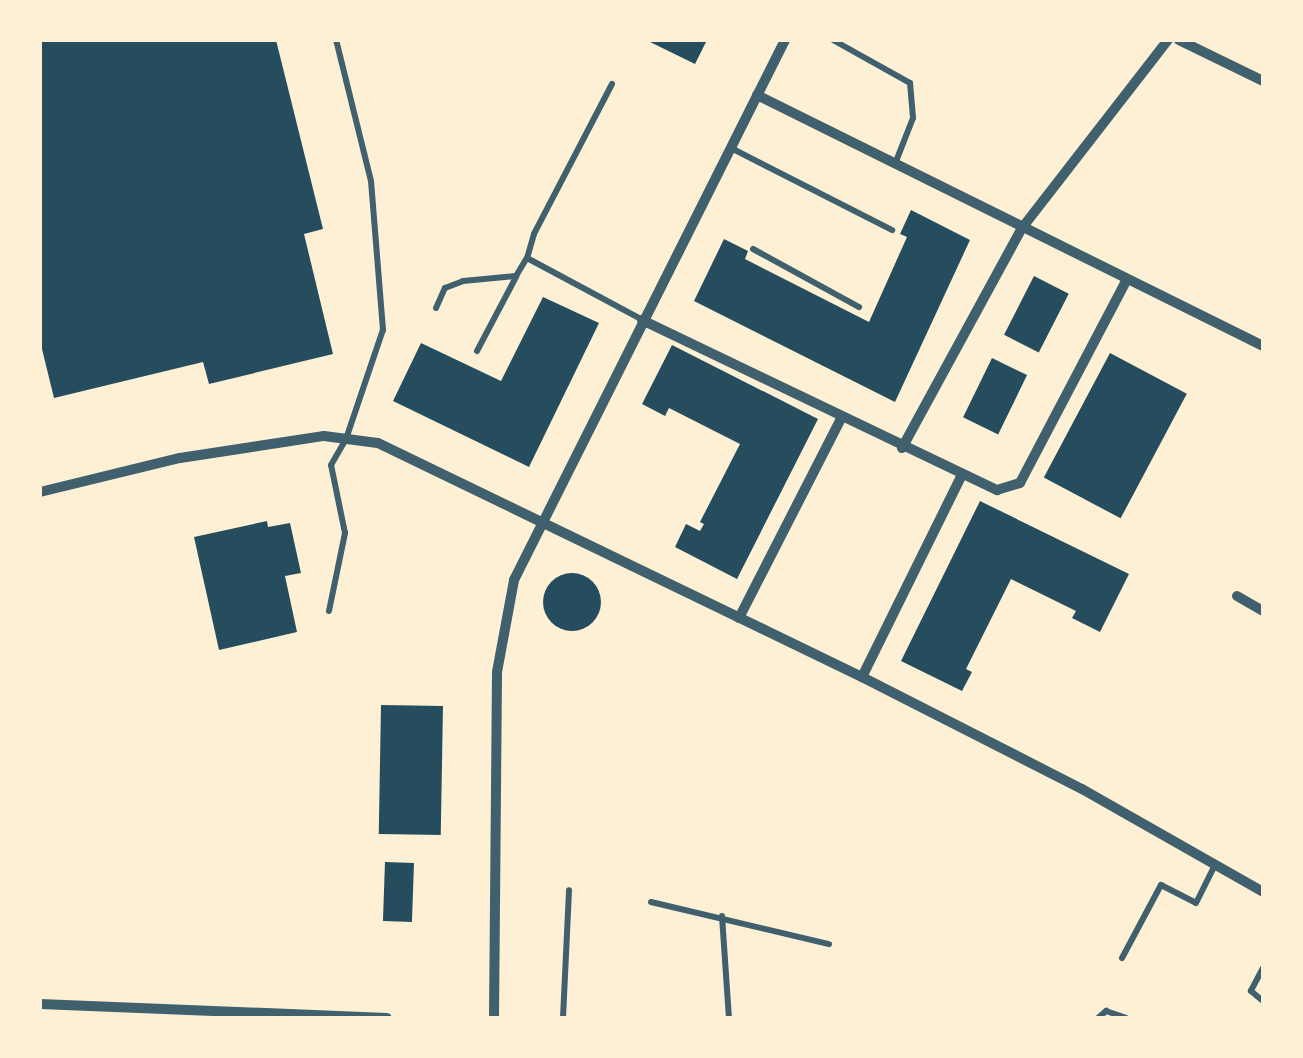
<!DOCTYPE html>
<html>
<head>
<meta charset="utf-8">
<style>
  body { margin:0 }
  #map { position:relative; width:1303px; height:1058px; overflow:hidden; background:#fdf0d5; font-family:"Crimson Pro",serif }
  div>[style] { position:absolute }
  .building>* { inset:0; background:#264d5e; transform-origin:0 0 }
  .round { border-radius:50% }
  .service>* { height:6px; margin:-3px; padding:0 3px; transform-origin:3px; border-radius:3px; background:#3f606c }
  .minor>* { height:10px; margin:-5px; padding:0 5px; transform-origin:5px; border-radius:5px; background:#3f606c }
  span { translate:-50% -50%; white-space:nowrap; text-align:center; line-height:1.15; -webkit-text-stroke:10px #fdf0d5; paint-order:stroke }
  .frame { position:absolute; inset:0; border:42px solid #fdf0d5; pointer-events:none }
</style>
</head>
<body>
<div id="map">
  <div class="building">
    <div style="clip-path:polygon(40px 40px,276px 40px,323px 229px,304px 234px,333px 354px,209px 384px,203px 362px,54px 398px,40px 341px)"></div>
    <div style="clip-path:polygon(646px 40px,707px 40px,695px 64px)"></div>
    <div style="clip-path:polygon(911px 210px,970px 240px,895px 402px,694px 301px,724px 239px,748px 251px,745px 259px,869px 322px,907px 237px,900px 234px)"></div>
    <div style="left:1034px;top:276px;width:39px;height:66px;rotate:27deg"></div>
    <div style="clip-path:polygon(543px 297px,599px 323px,529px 467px,393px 401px,421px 343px,501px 381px)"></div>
    <div style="clip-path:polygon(672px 345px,818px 419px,737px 579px,675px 547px,686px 524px,700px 531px,704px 524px,700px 522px,740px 444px,669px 408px,665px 416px,642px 404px)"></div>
    <div style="left:1110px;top:353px;width:87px;height:141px;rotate:28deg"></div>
    <div style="left:992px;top:358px;width:39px;height:66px;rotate:26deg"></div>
    <div style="clip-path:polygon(980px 501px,1129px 574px,1100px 632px,1072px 618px,1076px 611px,1011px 579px,966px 669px,972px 672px,962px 691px,901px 661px)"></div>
    <div style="clip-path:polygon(267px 521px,268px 527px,290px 523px,301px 573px,285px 576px,297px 632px,219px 650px,194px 537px)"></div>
    <div class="round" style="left:543px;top:573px;width:58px;height:58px"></div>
    <div style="left:381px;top:705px;width:62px;height:129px;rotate:1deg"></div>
    <div style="left:385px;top:862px;width:29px;height:59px;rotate:2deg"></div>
  </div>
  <div class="service">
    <div style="left:833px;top:40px;width:88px;rotate:29.2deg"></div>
    <div style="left:910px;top:83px;width:35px;rotate:85deg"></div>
    <div style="left:913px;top:118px;width:49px;rotate:111.4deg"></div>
    <div style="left:612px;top:84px;width:169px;rotate:117.5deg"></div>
    <div style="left:534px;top:234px;width:25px;rotate:106deg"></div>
    <div style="left:527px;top:258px;width:129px;rotate:28.2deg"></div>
    <div style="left:731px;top:148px;width:181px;rotate:27deg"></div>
    <div style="left:753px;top:249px;width:121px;rotate:28.7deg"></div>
    <div style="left:436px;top:308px;width:22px;rotate:-66deg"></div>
    <div style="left:445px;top:288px;width:19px;rotate:-21deg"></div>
    <div style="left:463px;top:281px;width:53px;rotate:-5.4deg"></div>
    <div style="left:516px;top:276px;width:21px;rotate:-59deg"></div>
    <div style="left:477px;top:351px;width:84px;rotate:-62.2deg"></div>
    <div style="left:329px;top:611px;width:80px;rotate:-78.4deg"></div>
    <div style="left:345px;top:533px;width:69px;rotate:-101.6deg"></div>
    <div style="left:331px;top:465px;width:30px;rotate:-60deg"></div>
    <div style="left:346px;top:439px;width:115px;rotate:-71.3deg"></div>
    <div style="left:383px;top:330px;width:149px;rotate:-94.6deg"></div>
    <div style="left:371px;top:181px;width:145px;rotate:-103.9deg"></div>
    <div style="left:651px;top:902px;width:183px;rotate:13.3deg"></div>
    <div style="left:722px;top:916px;width:102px;rotate:86.1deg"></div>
    <div style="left:1122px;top:958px;width:83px;rotate:-61.9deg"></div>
    <div style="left:1161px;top:885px;width:39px;rotate:27deg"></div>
    <div style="left:1196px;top:903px;width:42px;rotate:-63.4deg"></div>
    <div style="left:1263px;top:968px;width:26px;rotate:118deg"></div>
    <div style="left:1251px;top:991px;width:16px;rotate:40deg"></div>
    <div style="left:563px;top:1018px;width:128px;rotate:-87.3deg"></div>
    <div style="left:1098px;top:1018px;width:11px;rotate:-41deg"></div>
    <div style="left:1106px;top:1011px;width:21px;rotate:19deg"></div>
  </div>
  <div class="minor">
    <div style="left:1179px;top:40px;width:93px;rotate:26deg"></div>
    <div style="left:757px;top:95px;width:565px;rotate:26.38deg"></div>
    <div style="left:642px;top:320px;width:394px;rotate:25.6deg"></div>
    <div style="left:997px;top:490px;width:24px;rotate:-17deg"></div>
    <div style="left:1020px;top:483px;width:230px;rotate:-62.3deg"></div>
    <div style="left:902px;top:448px;width:251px;rotate:-61.4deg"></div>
    <div style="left:1022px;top:228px;width:238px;rotate:-52.2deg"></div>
    <div style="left:40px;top:492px;width:144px;rotate:-13.7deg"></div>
    <div style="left:180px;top:458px;width:146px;rotate:-8.7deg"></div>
    <div style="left:324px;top:436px;width:54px;rotate:7.4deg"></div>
    <div style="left:378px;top:443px;width:538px;rotate:25.8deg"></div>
    <div style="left:862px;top:677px;width:247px;rotate:27deg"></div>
    <div style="left:1082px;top:789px;width:208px;rotate:29.6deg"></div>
    <div style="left:1237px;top:596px;width:30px;rotate:30deg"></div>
    <div style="left:739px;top:618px;width:226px;rotate:-62.9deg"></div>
    <div style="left:862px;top:677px;width:225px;rotate:-63.7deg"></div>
    <div style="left:40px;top:1004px;width:347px;rotate:2.3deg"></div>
    <div style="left:494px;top:1018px;width:346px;rotate:-89.5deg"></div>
    <div style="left:497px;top:672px;width:94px;rotate:-79.5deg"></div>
    <div style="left:514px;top:580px;width:604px;rotate:-63.35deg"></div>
  </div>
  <div class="frame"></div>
</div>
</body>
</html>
